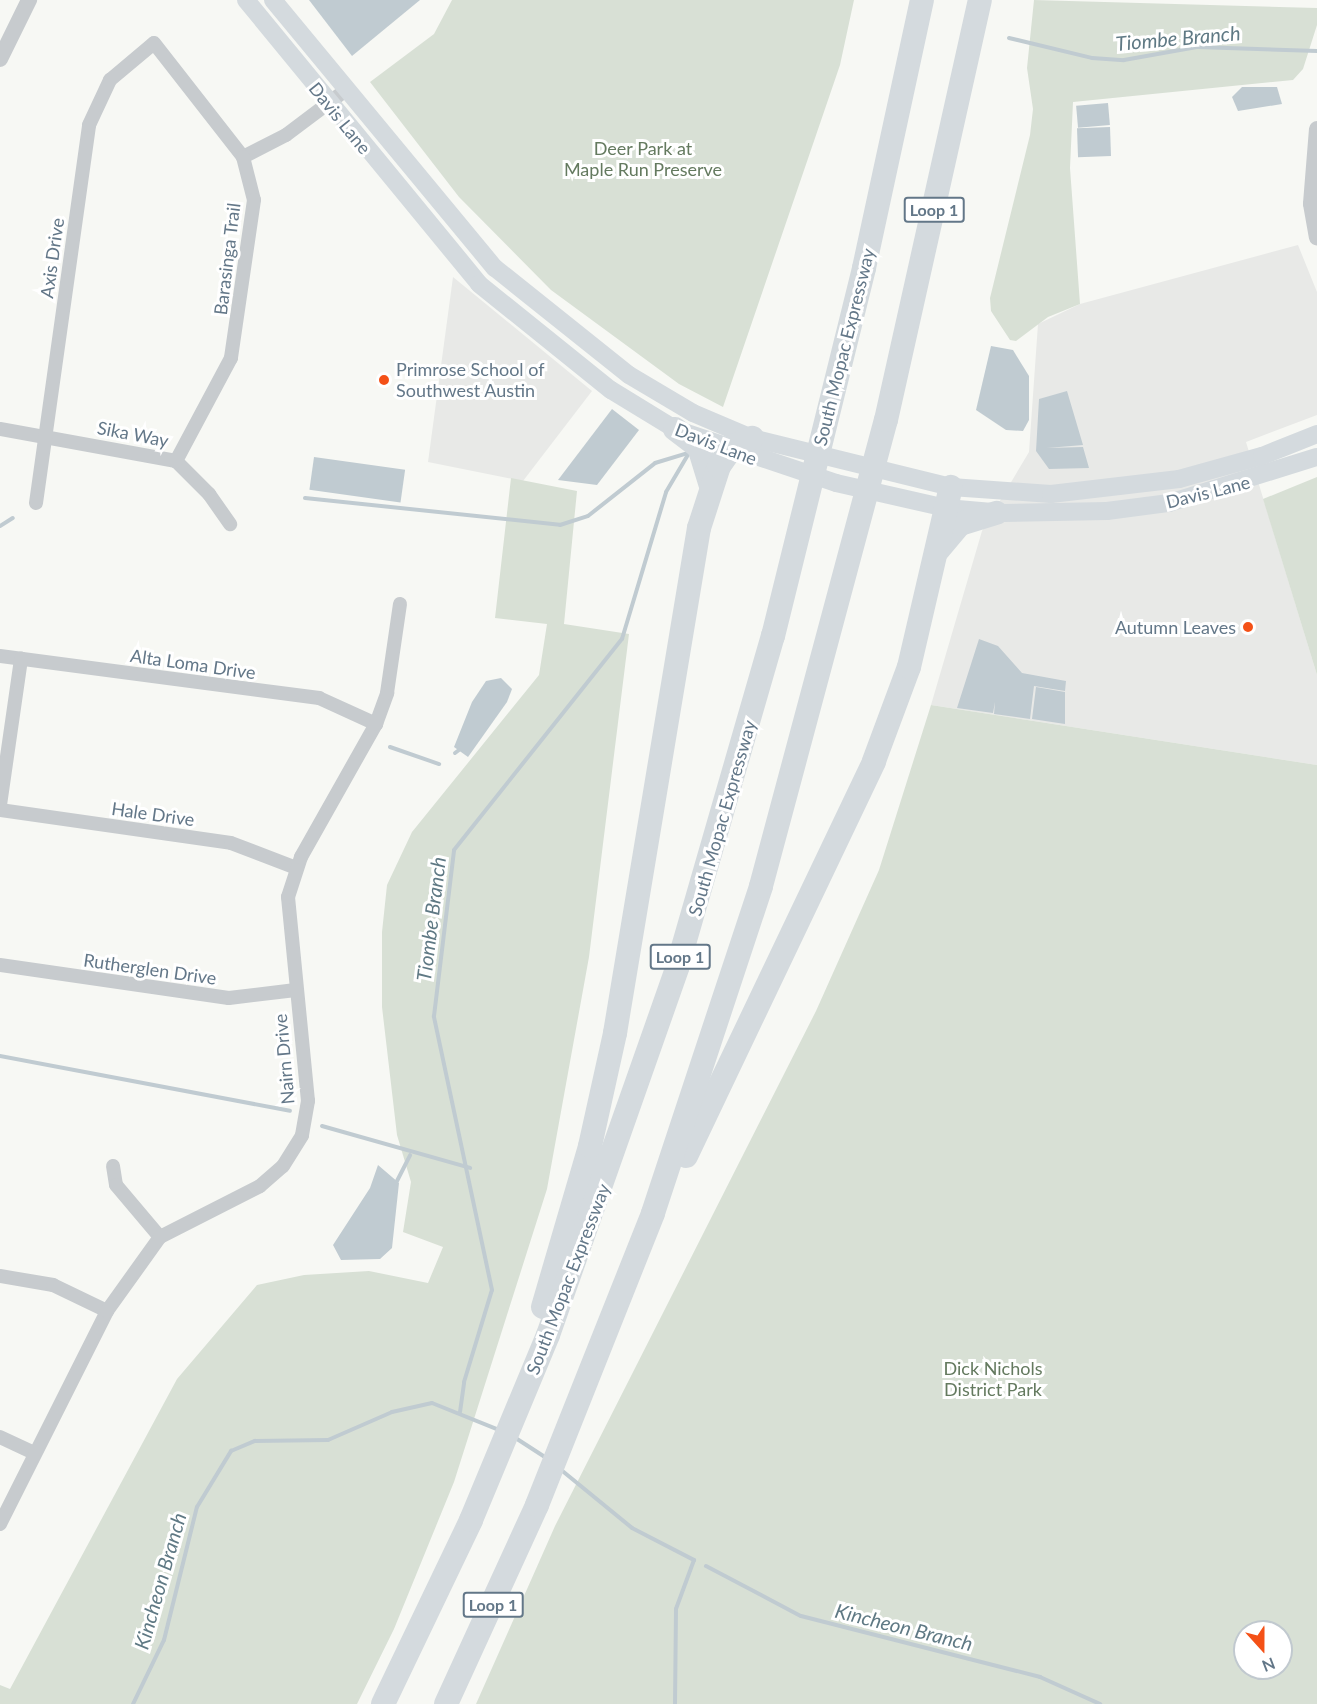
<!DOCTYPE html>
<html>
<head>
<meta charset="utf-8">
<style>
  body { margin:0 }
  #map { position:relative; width:1317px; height:1704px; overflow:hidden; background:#f7f8f4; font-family:Lato,sans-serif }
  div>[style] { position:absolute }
  .built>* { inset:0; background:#e8e9e7 }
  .green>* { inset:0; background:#d8e0d5 }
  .water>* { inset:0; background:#c0cbd1; transform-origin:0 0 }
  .stream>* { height:4px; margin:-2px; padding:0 2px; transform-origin:2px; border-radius:2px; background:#c0cbd1 }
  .minor>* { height:14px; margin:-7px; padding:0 7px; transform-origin:7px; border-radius:7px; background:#c7cbce }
  .tertiary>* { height:16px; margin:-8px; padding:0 8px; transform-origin:8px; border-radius:8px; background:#c7cbce }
  .secondary>* { height:18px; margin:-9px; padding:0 9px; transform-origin:9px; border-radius:9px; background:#d4dade }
  .motorway>* { height:24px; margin:-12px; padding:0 12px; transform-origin:12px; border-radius:12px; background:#d4dade }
  .dots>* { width:16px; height:16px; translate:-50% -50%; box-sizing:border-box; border:3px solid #fff; border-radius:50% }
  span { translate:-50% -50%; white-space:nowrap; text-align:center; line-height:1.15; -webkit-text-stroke:6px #fff; paint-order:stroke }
  .shield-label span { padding:2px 4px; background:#fff; border:2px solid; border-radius:4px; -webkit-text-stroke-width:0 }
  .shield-label { font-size:16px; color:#637788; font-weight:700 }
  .street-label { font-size:18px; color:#637788 }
  .park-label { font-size:18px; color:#647a5f }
  .poi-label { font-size:18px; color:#637788 }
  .left { translate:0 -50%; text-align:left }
  .right { translate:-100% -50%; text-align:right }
  .water-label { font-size:20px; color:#5f7984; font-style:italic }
  .north { position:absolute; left:1233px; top:1620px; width:60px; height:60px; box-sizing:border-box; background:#fff; border:2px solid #c1c9cf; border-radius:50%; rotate:159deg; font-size:16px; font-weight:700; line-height:24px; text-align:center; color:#637788 }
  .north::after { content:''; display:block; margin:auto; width:21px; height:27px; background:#f45117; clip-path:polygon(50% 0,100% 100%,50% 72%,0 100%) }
</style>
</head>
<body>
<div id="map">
  <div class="built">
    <div style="clip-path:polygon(1298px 245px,1317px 292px,1317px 415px,1246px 442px,1317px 675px,1317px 765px,931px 705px,982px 531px,1029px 452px,1038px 324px,1080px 304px)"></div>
    <div style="clip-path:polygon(453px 277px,592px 391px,523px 481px,428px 462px)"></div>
  </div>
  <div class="green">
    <div style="clip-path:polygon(452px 0,854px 0,840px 65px,723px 407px,679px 384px,551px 290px,459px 197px,370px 82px,434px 34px)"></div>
    <div style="clip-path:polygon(1034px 0,1317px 8px,1317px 25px,1303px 69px,1293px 80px,1073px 102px,1070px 168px,1080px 304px,1048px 317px,1016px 341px,1010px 340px,991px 311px,990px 298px,1030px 135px,1033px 109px,1027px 68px)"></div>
    <div style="clip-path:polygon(1317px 477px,1317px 675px,1263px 499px)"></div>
    <div style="clip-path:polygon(511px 478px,577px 491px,564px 624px,629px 634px,589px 957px,547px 1189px,454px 1482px,394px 1629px,357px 1704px,0 1704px,0 1685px,10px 1689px,177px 1379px,257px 1285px,304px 1275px,369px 1271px,428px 1283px,443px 1247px,403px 1232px,411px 1182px,397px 1135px,382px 1007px,382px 932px,387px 885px,412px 832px,539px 675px,547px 624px,495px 618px)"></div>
    <div style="clip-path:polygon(evenodd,931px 705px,1317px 765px,1317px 1704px,476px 1704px,555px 1526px,816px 1011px,879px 870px,931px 705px,1245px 1632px,1281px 1632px,1281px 1668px,1245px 1668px,1245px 1632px)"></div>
  </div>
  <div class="water">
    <div style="clip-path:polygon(309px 0,420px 0,352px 56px)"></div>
    <div style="clip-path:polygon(1242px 87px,1277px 87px,1282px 104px,1238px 111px,1232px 97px)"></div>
    <div style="left:1108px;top:103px;width:22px;height:32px;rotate:85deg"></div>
    <div style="left:1110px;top:127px;width:29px;height:33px;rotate:88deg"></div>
    <div style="clip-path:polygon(991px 346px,1013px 350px,1029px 376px,1029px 420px,1023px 431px,1006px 430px,976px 410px)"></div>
    <div style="clip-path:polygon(1067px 391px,1083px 445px,1047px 448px,1083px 447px,1089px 468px,1049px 469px,1036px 451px,1039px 399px)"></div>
    <div style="clip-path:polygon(612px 409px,639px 430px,597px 485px,558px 480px)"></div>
    <div style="left:314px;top:457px;width:92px;height:33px;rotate:8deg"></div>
    <div style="clip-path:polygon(979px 639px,998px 646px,1022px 673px,1066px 681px,1065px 691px,1034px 686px,1030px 719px,994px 714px,995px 702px,993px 713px,957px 708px)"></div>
    <div style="clip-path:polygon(501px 678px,512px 689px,507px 702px,468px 757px,454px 747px,472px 702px,486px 681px)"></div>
    <div style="clip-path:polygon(1036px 687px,1065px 692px,1065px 724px,1032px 719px)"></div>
    <div style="clip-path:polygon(378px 1165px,399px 1183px,392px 1248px,380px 1259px,341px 1260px,333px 1245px,370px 1188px)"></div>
  </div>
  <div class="stream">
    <div style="left:1009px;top:38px;width:85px;rotate:13.5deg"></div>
    <div style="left:1092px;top:58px;width:32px;rotate:4deg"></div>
    <div style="left:1124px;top:60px;width:74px;rotate:-10.1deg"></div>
    <div style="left:1197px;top:47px;width:120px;rotate:1.9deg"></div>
    <div style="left:305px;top:498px;width:256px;rotate:6deg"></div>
    <div style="left:560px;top:525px;width:29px;rotate:-18deg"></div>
    <div style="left:588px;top:516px;width:85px;rotate:-38.3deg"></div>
    <div style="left:655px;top:463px;width:34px;rotate:-17deg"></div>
    <div style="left:0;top:526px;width:15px;rotate:-32deg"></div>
    <div style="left:390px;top:747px;width:52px;rotate:19.1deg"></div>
    <div style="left:455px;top:753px;width:5px;rotate:-37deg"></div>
    <div style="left:0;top:1056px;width:295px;rotate:10.7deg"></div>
    <div style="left:322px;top:1126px;width:154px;rotate:15.8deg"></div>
    <div style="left:397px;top:1181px;width:29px;rotate:-63deg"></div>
    <div style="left:460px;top:1412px;width:30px;rotate:-82deg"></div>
    <div style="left:464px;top:1382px;width:96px;rotate:-73.1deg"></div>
    <div style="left:492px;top:1290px;width:280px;rotate:-102deg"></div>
    <div style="left:434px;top:1016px;width:167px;rotate:-83.1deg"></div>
    <div style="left:454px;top:850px;width:270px;rotate:-51.5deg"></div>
    <div style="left:622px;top:639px;width:153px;rotate:-73.3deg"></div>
    <div style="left:666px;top:492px;width:45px;rotate:-59.5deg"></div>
    <div style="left:514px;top:1437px;width:40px;rotate:32.9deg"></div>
    <div style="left:560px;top:1469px;width:93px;rotate:39.3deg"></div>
    <div style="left:632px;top:1528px;width:70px;rotate:27.3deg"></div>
    <div style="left:694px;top:1560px;width:52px;rotate:110.2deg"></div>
    <div style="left:676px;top:1609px;width:95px;rotate:90.6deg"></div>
    <div style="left:706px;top:1566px;width:107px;rotate:27.8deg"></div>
    <div style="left:801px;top:1616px;width:247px;rotate:14.3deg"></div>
    <div style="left:1040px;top:1677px;width:66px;rotate:24.2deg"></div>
    <div style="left:133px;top:1704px;width:71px;rotate:-64.2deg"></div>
    <div style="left:164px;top:1640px;width:137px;rotate:-76.1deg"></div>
    <div style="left:197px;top:1507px;width:66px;rotate:-58.7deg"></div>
    <div style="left:231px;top:1451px;width:26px;rotate:-23deg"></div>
    <div style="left:255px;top:1441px;width:73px;rotate:-0.8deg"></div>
    <div style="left:328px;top:1440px;width:70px;rotate:-23.6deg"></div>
    <div style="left:392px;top:1412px;width:41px;rotate:-12.7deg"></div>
    <div style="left:432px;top:1403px;width:72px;rotate:21.9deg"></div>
  </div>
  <div class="minor">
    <div style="left:243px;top:157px;width:48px;rotate:-27.1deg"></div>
    <div style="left:286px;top:135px;width:75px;rotate:-36.9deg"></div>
    <div style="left:0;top:429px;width:179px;rotate:10.3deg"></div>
    <div style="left:176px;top:461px;width:47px;rotate:45deg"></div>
    <div style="left:209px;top:494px;width:37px;rotate:55deg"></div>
    <div style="left:36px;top:503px;width:382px;rotate:-82deg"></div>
    <div style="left:89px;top:125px;width:50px;rotate:-65deg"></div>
    <div style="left:110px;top:80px;width:57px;rotate:-40.1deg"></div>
    <div style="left:154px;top:43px;width:145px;rotate:52deg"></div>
    <div style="left:243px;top:157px;width:44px;rotate:75.7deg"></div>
    <div style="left:254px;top:200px;width:160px;rotate:98.3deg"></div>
    <div style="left:231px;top:358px;width:117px;rotate:118.1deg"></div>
    <div style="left:0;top:656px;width:322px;rotate:7.5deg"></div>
    <div style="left:319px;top:698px;width:63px;rotate:24.5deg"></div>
    <div style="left:0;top:805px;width:148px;rotate:-81.8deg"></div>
    <div style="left:0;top:810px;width:233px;rotate:8.1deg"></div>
    <div style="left:231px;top:843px;width:70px;rotate:21deg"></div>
    <div style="left:0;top:965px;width:231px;rotate:8.2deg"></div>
    <div style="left:229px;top:998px;width:67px;rotate:-6.8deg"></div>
    <div style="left:113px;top:1166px;width:19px;rotate:81deg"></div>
    <div style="left:116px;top:1185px;width:68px;rotate:49.8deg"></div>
    <div style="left:0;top:1276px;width:54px;rotate:9.6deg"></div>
    <div style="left:53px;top:1285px;width:60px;rotate:25.7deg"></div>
    <div style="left:0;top:1437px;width:38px;rotate:25deg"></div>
    <div style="left:0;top:1524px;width:238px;rotate:-63.3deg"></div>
    <div style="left:107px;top:1311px;width:91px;rotate:-54.4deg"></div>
    <div style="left:160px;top:1237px;width:112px;rotate:-27deg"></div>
    <div style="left:260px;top:1186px;width:30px;rotate:-41deg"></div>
    <div style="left:283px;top:1166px;width:36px;rotate:-58deg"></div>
    <div style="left:302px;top:1135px;width:35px;rotate:-80deg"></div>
    <div style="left:308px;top:1101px;width:205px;rotate:-95.6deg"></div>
    <div style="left:288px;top:897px;width:42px;rotate:-72deg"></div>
    <div style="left:301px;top:857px;width:153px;rotate:-60.6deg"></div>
    <div style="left:376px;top:724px;width:33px;rotate:-70deg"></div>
    <div style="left:387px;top:693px;width:90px;rotate:-81.7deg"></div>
  </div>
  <div class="tertiary">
    <div style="left:0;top:59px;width:66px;rotate:-63.8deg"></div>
    <div style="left:1317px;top:129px;width:75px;rotate:94.6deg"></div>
    <div style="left:1311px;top:204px;width:34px;rotate:80deg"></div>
  </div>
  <div class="secondary">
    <div style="left:246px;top:0;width:367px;rotate:50.6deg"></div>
    <div style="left:479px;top:284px;width:169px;rotate:38.8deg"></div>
    <div style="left:611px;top:390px;width:75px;rotate:31.4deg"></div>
    <div style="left:675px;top:429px;width:170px;rotate:18.5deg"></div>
    <div style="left:836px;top:483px;width:113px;rotate:12.8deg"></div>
    <div style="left:946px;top:508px;width:58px;rotate:4.9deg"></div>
    <div style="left:1004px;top:513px;width:103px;rotate:-1.1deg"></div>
    <div style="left:1107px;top:511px;width:63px;rotate:-7.4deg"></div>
    <div style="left:1169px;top:503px;width:155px;rotate:-17.3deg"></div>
    <div style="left:273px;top:0;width:348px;rotate:50.4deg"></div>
    <div style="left:495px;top:268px;width:171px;rotate:38.6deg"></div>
    <div style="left:629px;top:375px;width:74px;rotate:30.7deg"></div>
    <div style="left:693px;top:413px;width:64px;rotate:23deg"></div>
    <div style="left:752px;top:438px;width:205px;rotate:13.8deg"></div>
    <div style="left:951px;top:487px;width:100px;rotate:4deg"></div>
    <div style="left:1051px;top:494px;width:129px;rotate:-6.7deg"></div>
    <div style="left:1179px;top:479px;width:86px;rotate:-15.5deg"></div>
    <div style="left:1262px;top:456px;width:59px;rotate:-21.8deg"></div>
  </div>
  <div class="motorway">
    <div style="left:675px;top:429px;width:30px;rotate:37deg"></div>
    <div style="left:699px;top:447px;width:38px;rotate:73deg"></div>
    <div style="left:938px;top:550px;width:34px;rotate:-50deg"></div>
    <div style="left:960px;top:524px;width:38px;rotate:-17deg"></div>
    <div style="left:686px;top:1156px;width:437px;rotate:-64.5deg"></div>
    <div style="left:874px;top:761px;width:100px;rotate:-69.6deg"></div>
    <div style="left:909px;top:667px;width:185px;rotate:-76.9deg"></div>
    <div style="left:543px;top:1307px;width:168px;rotate:-73.7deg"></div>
    <div style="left:590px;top:1146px;width:116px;rotate:-77.5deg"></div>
    <div style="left:615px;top:1033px;width:512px;rotate:-80.56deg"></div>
    <div style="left:699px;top:528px;width:65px;rotate:-72.1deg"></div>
    <div style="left:719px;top:466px;width:24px;rotate:-55deg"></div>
    <div style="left:733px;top:446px;width:21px;rotate:-23deg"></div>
    <div style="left:383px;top:1704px;width:204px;rotate:-64.4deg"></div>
    <div style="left:471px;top:1520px;width:200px;rotate:-67.4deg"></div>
    <div style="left:548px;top:1335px;width:389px;rotate:-70.6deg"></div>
    <div style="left:677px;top:968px;width:346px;rotate:-73.9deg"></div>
    <div style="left:773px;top:636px;width:379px;rotate:-76.1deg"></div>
    <div style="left:864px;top:268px;width:274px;rotate:-77.8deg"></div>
    <div style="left:446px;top:1704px;width:219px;rotate:-65.4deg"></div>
    <div style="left:537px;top:1505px;width:314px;rotate:-68.3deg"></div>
    <div style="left:653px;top:1213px;width:344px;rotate:-71.7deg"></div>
    <div style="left:761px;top:886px;width:482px;rotate:-75deg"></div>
    <div style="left:886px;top:420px;width:430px;rotate:-77.4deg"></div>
  </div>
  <div class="dots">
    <div style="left:384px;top:380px;background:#f45117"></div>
    <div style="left:1248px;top:627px;background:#f45117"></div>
  </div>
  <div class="shield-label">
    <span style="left:934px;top:210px">Loop 1</span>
    <span style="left:680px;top:957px">Loop 1</span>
    <span style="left:493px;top:1605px">Loop 1</span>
  </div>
  <div class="street-label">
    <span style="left:340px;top:118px;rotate:51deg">Davis Lane</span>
    <span style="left:52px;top:258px;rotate:-82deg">Axis Drive</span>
    <span style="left:227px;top:259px;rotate:-83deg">Barasinga Trail</span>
    <span style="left:844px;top:347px;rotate:-76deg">South Mopac Expressway</span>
    <span style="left:133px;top:434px;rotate:11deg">Sika Way</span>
    <span style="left:716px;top:444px;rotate:21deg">Davis Lane</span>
    <span style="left:1208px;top:492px;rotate:-14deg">Davis Lane</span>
    <span style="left:193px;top:664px;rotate:8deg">Alta Loma Drive</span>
    <span style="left:153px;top:814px;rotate:8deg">Hale Drive</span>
    <span style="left:722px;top:818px;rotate:-74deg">South Mopac Expressway</span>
    <span style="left:150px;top:969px;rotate:8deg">Rutherglen Drive</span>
    <span style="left:284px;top:1059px;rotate:-95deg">Nairn Drive</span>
    <span style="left:568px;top:1279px;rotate:-69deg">South Mopac Expressway</span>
  </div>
  <div class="park-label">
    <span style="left:643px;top:159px">Deer Park at<br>Maple Run Preserve</span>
    <span style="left:993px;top:1379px">Dick Nichols<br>District Park</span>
  </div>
  <div class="poi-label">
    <span class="left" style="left:396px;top:380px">Primrose School of<br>Southwest Austin</span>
    <span class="right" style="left:1236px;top:627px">Autumn Leaves</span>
  </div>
  <div class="water-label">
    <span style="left:1178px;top:38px;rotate:-5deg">Tiombe Branch</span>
    <span style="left:431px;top:919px;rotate:-83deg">Tiombe Branch</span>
    <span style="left:160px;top:1581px;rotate:-74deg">Kincheon Branch</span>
    <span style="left:904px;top:1627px;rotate:14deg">Kincheon Branch</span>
  </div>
  <div class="north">N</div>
</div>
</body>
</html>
